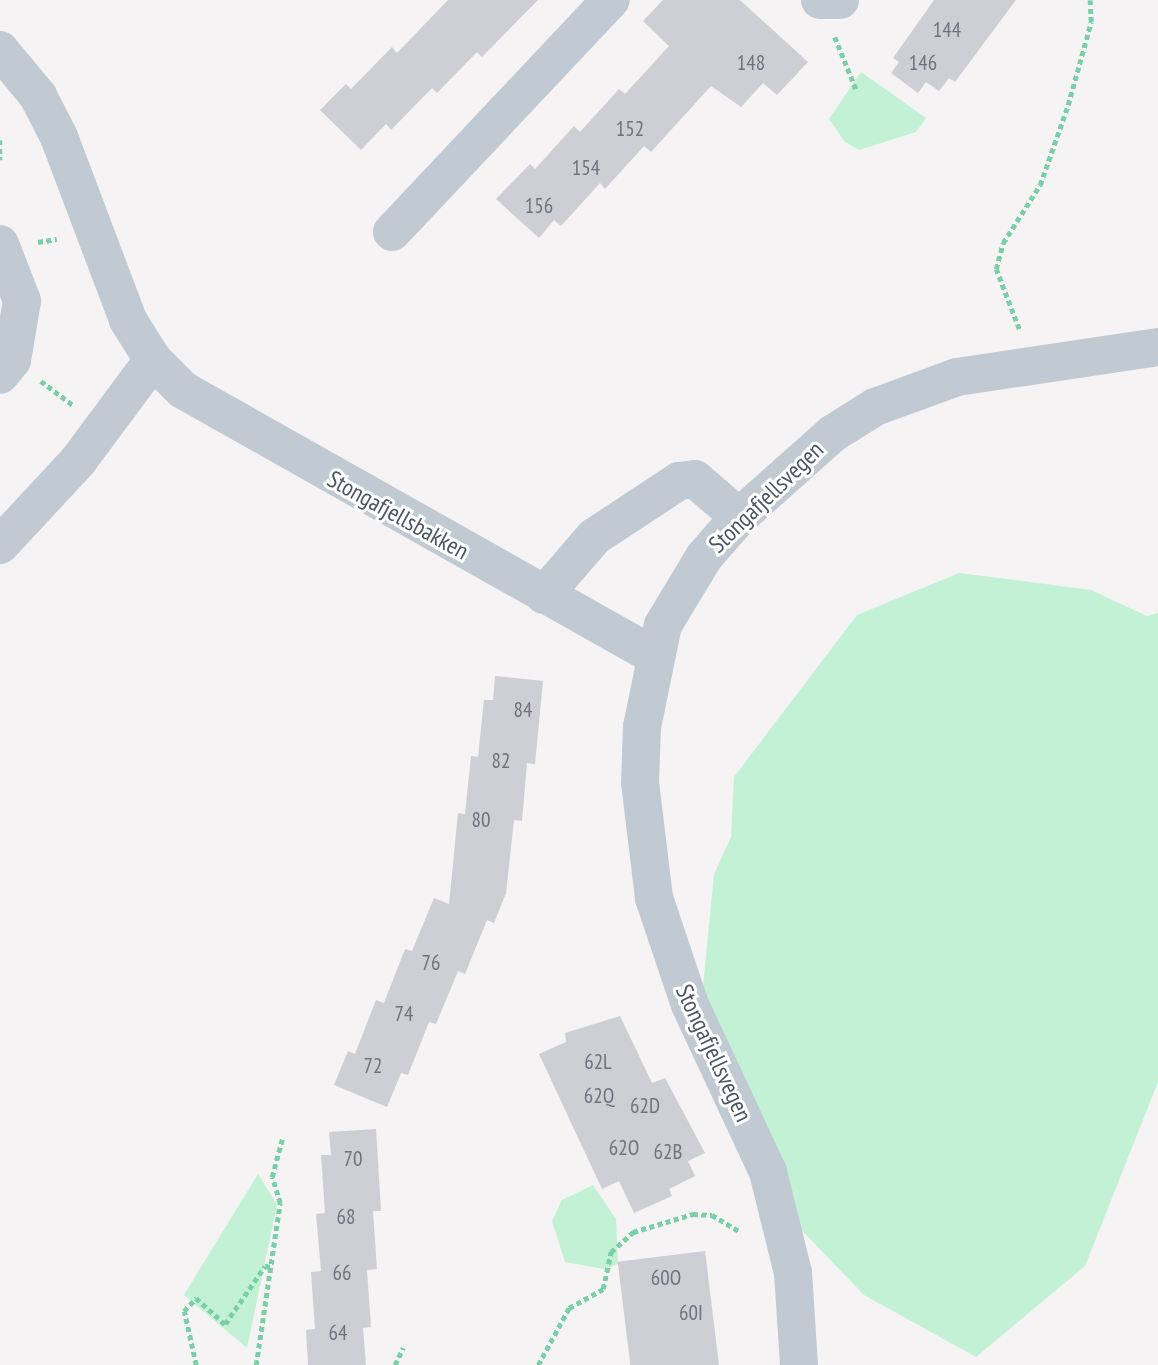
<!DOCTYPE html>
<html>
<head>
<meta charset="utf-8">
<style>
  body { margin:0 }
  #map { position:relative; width:1158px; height:1365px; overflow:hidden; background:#f5f3f3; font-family:"PT Sans Narrow",sans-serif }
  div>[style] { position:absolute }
  .green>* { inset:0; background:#c3f1d5 }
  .building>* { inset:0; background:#cdcfd5; transform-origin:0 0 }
  .path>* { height:4.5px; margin-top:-2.25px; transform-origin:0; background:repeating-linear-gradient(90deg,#7ad0a6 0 5px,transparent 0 8.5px) }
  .minor>* { height:38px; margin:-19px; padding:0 19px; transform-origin:19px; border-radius:19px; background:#c1cad2 }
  span { translate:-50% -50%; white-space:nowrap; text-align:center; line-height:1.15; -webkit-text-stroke:6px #fff; paint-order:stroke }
  .number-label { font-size:21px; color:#6b747e }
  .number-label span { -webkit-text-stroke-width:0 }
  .street-label { font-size:24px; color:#4a5661 }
</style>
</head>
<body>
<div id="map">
  <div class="green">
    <div style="clip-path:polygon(861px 72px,926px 118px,916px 132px,859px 150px,845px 142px,829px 119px)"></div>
    <div style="clip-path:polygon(959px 573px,1091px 590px,1147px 616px,1158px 613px,1158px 1082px,1085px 1266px,976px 1357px,864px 1295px,768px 1195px,703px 987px,714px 874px,731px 837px,734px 777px,857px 615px)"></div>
    <div style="clip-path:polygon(258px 1174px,277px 1205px,247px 1348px,184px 1295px)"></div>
    <div style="clip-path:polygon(593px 1185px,616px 1219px,618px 1264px,604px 1269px,565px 1262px,552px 1221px,562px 1200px)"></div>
  </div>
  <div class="building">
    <div style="clip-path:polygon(448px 0,538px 0,482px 57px,477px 52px,437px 93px,432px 88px,391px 130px,386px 124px,361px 150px,320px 110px,346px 84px,351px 89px,392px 47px,397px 53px)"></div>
    <div style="clip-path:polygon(663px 0,740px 0,808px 62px,777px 95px,763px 83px,741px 107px,711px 86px,651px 152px,644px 146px,605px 189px,600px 183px,561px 226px,554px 220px,539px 238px,496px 199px,530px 164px,535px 169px,574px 126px,580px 132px,619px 89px,625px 94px,669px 46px,643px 21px)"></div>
    <div style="clip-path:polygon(934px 0,1016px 0,955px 82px,949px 78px,939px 91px,926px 82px,918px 93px,891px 73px,899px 62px,893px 58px)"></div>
    <div style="clip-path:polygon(495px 676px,543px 681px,535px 764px,527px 763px,522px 821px,514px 820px,506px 893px,494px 923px,487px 920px,465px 974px,458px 971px,436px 1024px,429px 1022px,408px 1075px,401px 1073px,387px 1107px,334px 1085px,348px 1051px,355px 1054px,376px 1000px,384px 1003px,405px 949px,412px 951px,434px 898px,449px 904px,458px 813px,465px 814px,471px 756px,478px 757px,484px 700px,493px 700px)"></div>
    <div style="clip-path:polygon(620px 1016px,652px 1083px,665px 1078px,705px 1153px,688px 1161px,695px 1176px,669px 1189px,672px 1196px,634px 1213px,619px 1181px,602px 1189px,539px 1054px,566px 1042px,565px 1033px)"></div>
    <div style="clip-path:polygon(376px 1129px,381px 1211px,373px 1211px,377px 1269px,367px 1270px,371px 1327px,363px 1328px,366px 1365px,308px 1365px,306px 1330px,315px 1329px,311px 1272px,321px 1271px,316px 1214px,325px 1213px,321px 1155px,331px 1155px,329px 1132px)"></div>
    <div style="left:705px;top:1251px;width:115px;height:88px;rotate:83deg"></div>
  </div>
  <div class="path">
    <div style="left:835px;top:37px;width:56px;rotate:68deg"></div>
    <div style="left:0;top:140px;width:20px;rotate:90deg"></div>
    <div style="left:38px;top:242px;width:19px;rotate:-9deg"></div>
    <div style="left:1019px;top:329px;width:64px;rotate:-111deg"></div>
    <div style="left:996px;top:269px;width:27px;rotate:-75deg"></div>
    <div style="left:1003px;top:243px;width:69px;rotate:-57.5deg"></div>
    <div style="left:1040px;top:185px;width:85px;rotate:-70.7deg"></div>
    <div style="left:1068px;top:105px;width:86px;rotate:-74.5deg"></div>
    <div style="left:1091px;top:22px;width:22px;rotate:-93deg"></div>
    <div style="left:41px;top:381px;width:40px;rotate:37deg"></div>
    <div style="left:196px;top:1365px;width:55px;rotate:-102.5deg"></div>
    <div style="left:184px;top:1311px;width:18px;rotate:-47deg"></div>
    <div style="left:196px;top:1298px;width:39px;rotate:42deg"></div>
    <div style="left:225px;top:1324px;width:70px;rotate:-55.4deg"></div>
    <div style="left:265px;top:1266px;width:6px;rotate:9deg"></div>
    <div style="left:256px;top:1365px;width:164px;rotate:-81.6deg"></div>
    <div style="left:280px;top:1203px;width:27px;rotate:-107deg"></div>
    <div style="left:272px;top:1177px;width:39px;rotate:-75deg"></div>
    <div style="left:395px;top:1365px;width:19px;rotate:-65deg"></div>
    <div style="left:538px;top:1365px;width:65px;rotate:-61.5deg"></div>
    <div style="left:569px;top:1308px;width:39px;rotate:-29deg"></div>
    <div style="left:603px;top:1289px;width:38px;rotate:-78deg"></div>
    <div style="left:611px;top:1252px;width:30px;rotate:-42deg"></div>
    <div style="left:633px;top:1232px;width:63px;rotate:-16.7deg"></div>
    <div style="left:693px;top:1214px;width:19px;rotate:3deg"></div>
    <div style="left:712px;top:1215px;width:31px;rotate:31deg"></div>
  </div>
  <div class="minor">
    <div style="left:820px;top:0;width:20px"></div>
    <div style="left:0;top:50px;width:60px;rotate:50.4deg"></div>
    <div style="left:38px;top:96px;width:46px;rotate:62.9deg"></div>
    <div style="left:59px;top:137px;width:196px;rotate:69.3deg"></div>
    <div style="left:128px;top:320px;width:47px;rotate:58deg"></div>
    <div style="left:153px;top:360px;width:42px;rotate:45deg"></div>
    <div style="left:183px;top:390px;width:540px;rotate:29.42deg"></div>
    <div style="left:392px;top:232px;width:319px;rotate:-46.7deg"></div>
    <div style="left:0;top:244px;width:61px;rotate:68.9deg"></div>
    <div style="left:22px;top:301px;width:60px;rotate:99.6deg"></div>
    <div style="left:12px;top:360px;width:19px;rotate:129deg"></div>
    <div style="left:0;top:545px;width:115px;rotate:-47.1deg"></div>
    <div style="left:78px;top:461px;width:126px;rotate:-53.4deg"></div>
    <div style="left:544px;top:595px;width:77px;rotate:-49.2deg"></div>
    <div style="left:594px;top:537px;width:102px;rotate:-33.4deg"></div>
    <div style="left:679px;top:481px;width:16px;rotate:-7deg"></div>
    <div style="left:695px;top:479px;width:58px;rotate:40.8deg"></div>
    <div style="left:799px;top:1365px;width:92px;rotate:-93.7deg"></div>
    <div style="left:793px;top:1273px;width:104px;rotate:-103.9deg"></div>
    <div style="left:768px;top:1172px;width:184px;rotate:-115deg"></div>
    <div style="left:690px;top:1005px;width:113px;rotate:-108.6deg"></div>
    <div style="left:654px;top:898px;width:116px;rotate:-96.9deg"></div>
    <div style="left:640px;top:783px;width:56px;rotate:-88deg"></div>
    <div style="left:642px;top:727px;width:104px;rotate:-78.4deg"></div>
    <div style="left:663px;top:625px;width:79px;rotate:-58.9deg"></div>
    <div style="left:704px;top:557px;width:53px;rotate:-48.8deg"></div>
    <div style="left:739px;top:517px;width:125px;rotate:-41.7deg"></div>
    <div style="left:832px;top:434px;width:51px;rotate:-32.1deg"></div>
    <div style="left:875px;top:407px;width:87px;rotate:-20.1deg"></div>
    <div style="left:957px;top:377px;width:203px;rotate:-8.5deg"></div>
  </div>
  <div class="number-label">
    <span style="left:947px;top:30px">144</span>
    <span style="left:751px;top:63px">148</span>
    <span style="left:923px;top:63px">146</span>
    <span style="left:630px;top:129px">152</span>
    <span style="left:586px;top:168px">154</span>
    <span style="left:539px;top:206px">156</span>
    <span style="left:523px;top:710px">84</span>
    <span style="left:501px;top:761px">82</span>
    <span style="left:481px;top:820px">80</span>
    <span style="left:431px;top:963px">76</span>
    <span style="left:404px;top:1014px">74</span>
    <span style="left:598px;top:1062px">62L</span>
    <span style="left:373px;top:1066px">72</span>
    <span style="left:599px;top:1096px">62Q</span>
    <span style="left:645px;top:1106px">62D</span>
    <span style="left:624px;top:1148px">62O</span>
    <span style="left:668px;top:1152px">62B</span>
    <span style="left:353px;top:1159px">70</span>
    <span style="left:346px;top:1217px">68</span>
    <span style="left:342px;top:1273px">66</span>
    <span style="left:666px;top:1278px">60O</span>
    <span style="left:691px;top:1313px">60I</span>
    <span style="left:338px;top:1333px">64</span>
  </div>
  <div class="street-label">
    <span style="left:766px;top:497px;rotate:-44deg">Stongafjellsvegen</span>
    <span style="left:398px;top:515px;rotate:29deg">Stongafjellsbakken</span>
    <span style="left:714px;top:1053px;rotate:65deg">Stongafjellsvegen</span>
  </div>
</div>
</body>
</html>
